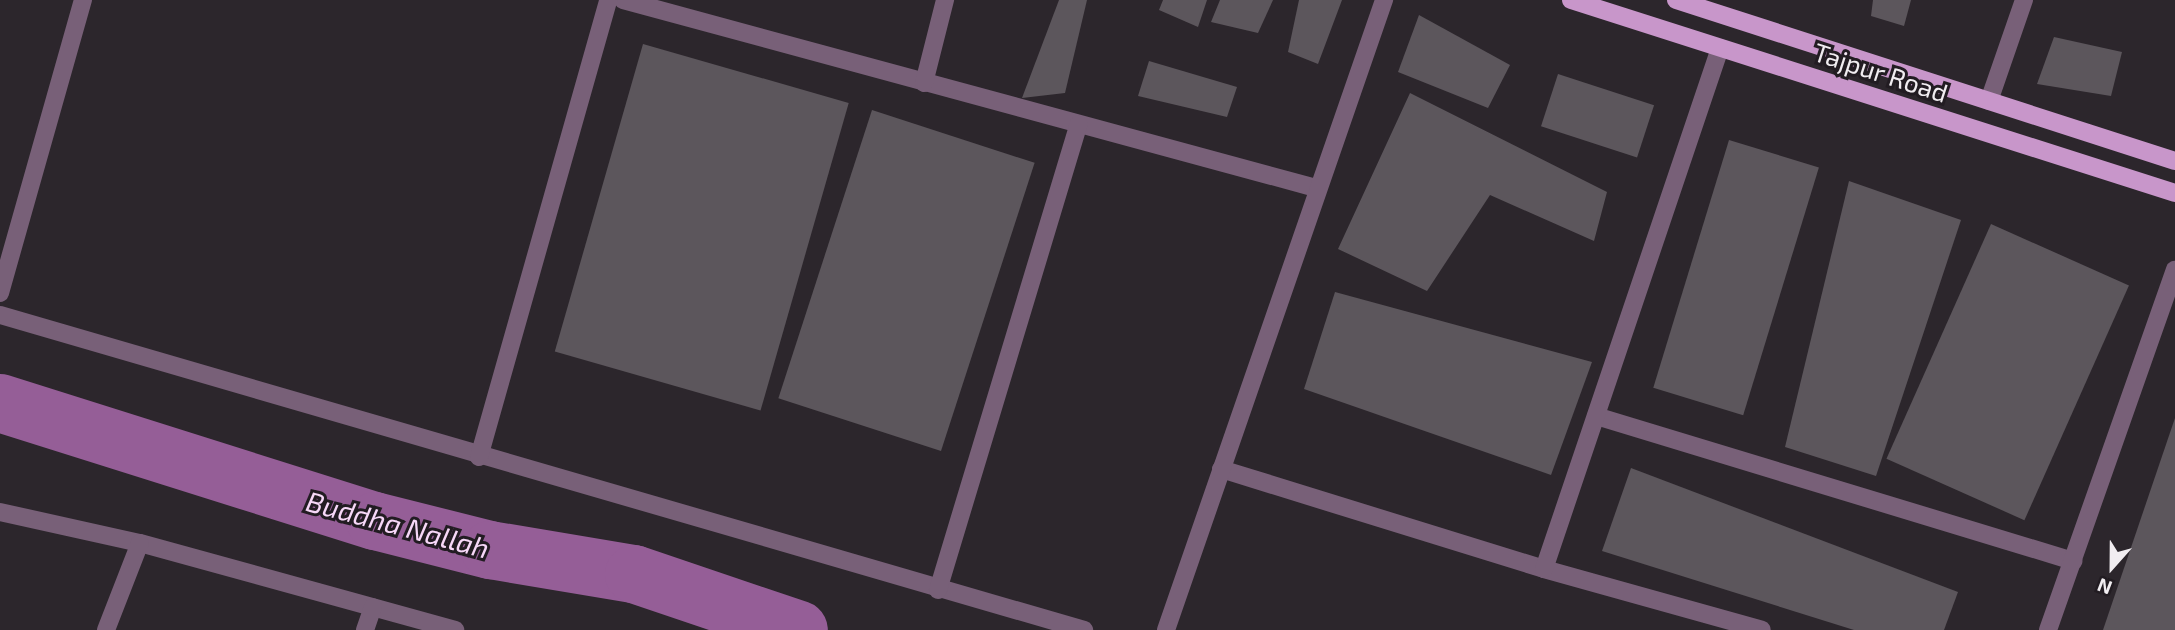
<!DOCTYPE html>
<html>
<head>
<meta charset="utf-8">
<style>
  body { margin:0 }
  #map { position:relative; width:2175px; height:630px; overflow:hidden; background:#2c262c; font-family:"Exo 2",sans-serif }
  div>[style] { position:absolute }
  .river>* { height:58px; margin:-29px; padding:0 29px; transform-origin:29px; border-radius:29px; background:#955e97 }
  .building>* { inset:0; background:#5c565c; transform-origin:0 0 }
  .minor>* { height:18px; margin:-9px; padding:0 9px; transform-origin:9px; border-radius:9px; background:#786078 }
  .major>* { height:18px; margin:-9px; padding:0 9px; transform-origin:9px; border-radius:9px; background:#c896ca }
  span { translate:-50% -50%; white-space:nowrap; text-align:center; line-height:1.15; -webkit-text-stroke:6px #221c22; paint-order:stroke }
  .street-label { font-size:26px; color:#f1edf1 }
  .water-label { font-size:28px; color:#f7d8f8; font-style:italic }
  .north { position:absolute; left:2077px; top:532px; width:70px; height:70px; -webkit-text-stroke:5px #221c22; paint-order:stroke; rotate:201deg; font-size:19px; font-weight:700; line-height:28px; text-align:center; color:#f1edf1 }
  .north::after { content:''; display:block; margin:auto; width:24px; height:32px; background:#f1edf1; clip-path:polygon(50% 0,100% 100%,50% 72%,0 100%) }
</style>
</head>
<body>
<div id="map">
  <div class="river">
    <div style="left:0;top:403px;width:393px;rotate:17.5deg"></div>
    <div style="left:375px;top:521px;width:119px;rotate:14.2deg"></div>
    <div style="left:490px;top:550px;width:146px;rotate:9.5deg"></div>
    <div style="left:634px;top:574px;width:174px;rotate:18.7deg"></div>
  </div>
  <div class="building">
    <div style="clip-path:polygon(1059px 0,1087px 0,1065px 93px,1022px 98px)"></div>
    <div style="clip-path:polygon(1163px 0,1207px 0,1198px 27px,1159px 10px)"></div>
    <div style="clip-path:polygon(1220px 0,1273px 0,1258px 33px,1211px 22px)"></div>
    <div style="clip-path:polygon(1299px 0,1342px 0,1318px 64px,1288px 52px)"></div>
    <div style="clip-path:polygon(1873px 0,1911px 0,1904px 26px,1871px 16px)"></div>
    <div style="clip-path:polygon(1419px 15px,1510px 65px,1488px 108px,1398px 72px)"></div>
    <div style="clip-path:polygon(2054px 37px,2122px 52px,2111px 96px,2037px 84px)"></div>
    <div style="left:643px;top:44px;width:214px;height:320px;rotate:16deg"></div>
    <div style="clip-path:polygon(1149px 61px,1237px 87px,1227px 117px,1138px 96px)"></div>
    <div style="left:1558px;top:74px;width:101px;height:55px;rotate:18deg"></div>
    <div style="clip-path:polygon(1410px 93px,1607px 192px,1594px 241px,1490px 195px,1427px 291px,1338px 249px)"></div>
    <div style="left:872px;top:110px;width:171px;height:303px;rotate:18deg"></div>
    <div style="left:1729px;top:140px;width:94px;height:259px;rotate:17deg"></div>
    <div style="clip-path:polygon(1849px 181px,1961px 220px,1876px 476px,1785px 447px)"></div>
    <div style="left:1991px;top:224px;width:151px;height:257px;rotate:24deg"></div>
    <div style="clip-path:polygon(1335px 292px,1592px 362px,1551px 475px,1304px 389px)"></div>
    <div style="clip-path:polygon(2175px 418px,2175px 630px,2103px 630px)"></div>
    <div style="clip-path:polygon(1631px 468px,1958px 592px,1944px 630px,1854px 630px,1602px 551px)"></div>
  </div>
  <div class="minor">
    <div style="left:623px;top:0;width:718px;rotate:15.18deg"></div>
    <div style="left:924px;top:83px;width:86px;rotate:-75.8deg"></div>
    <div style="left:1989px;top:101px;width:107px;rotate:-70.9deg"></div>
    <div style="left:0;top:293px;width:305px;rotate:-74.2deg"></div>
    <div style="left:0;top:315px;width:1129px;rotate:16.2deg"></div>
    <div style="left:1596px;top:416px;width:499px;rotate:16.9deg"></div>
    <div style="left:479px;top:457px;width:475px;rotate:-74.2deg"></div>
    <div style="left:1221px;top:469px;width:338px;rotate:17.2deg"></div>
    <div style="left:1544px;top:569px;width:226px;rotate:15.6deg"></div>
    <div style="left:0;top:512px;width:143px;rotate:12.5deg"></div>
    <div style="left:140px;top:543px;width:327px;rotate:15.4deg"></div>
    <div style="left:1544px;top:569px;width:550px;rotate:-71.33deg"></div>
    <div style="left:938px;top:590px;width:486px;rotate:-73.2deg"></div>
    <div style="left:106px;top:630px;width:93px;rotate:-68.7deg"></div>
    <div style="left:365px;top:630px;width:24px;rotate:-71deg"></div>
    <div style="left:1166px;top:630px;width:667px;rotate:-70.91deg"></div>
    <div style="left:2048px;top:630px;width:382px;rotate:-70.6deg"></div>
  </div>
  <div class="major">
    <div style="left:1571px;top:0;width:634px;rotate:17.72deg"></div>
    <div style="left:1676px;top:0;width:524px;rotate:17.88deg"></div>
  </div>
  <div class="street-label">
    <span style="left:1881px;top:72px;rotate:18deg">Tajpur Road</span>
  </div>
  <div class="water-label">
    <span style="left:398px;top:524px;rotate:15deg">Buddha Nallah</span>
  </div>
  <div class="north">N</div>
</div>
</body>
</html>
